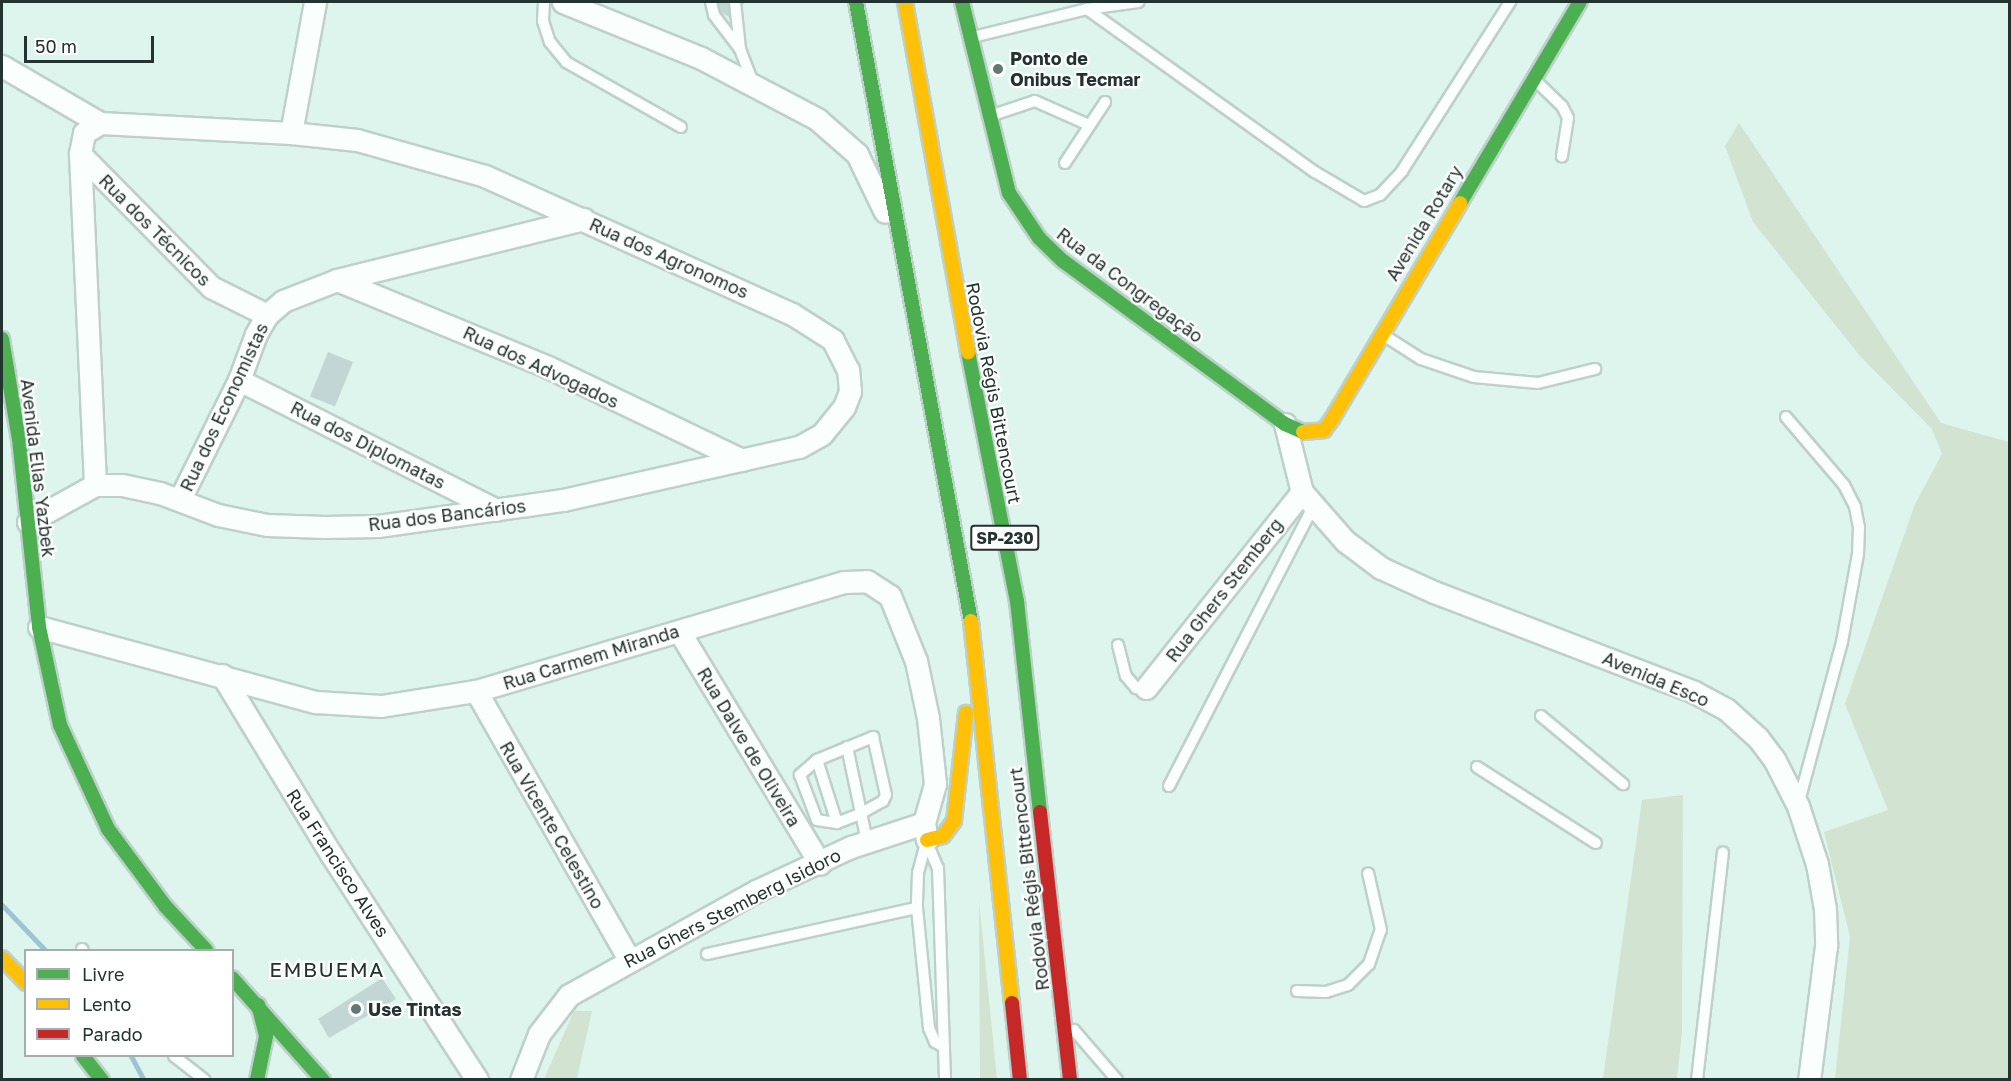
<!DOCTYPE html>
<html>
<head>
<meta charset="utf-8">
<style>
  body { margin:0 }
  #map { position:relative; width:2011px; height:1081px; overflow:hidden; background:#def5ee; font-family:"Golos Text",sans-serif }
  div>[style] { position:absolute }
  .green>* { inset:0; background:#d2e3d2 }
  .stream>* { height:5px; margin:-2.5px; padding:0 2.5px; transform-origin:2.5px; border-radius:2.5px; background:#9bc5d1 }
  .building>* { inset:0; background:#c2d6d3; transform-origin:0 0 }
  .roads { filter:drop-shadow(2px 0 #bdd0ca) drop-shadow(-2px 0 #bdd0ca) drop-shadow(0 2px #bdd0ca) drop-shadow(0 -2px #bdd0ca) }
  .lane>* { height:10px; margin:-5px; padding:0 5px; transform-origin:5px; border-radius:5px; background:#fafefc }
  .street>* { height:21px; margin:-10.5px; padding:0 10.5px; transform-origin:10.5px; border-radius:10.5px; background:#fafefc }
  .fast>* { height:14px; margin:-7px; padding:0 7px; transform-origin:7px; border-radius:7px; background:#4caf50 }
  .slow>* { height:14px; margin:-7px; padding:0 7px; transform-origin:7px; border-radius:7px; background:#ffc107 }
  .jam>* { height:14px; margin:-7px; padding:0 7px; transform-origin:7px; border-radius:7px; background:#c62828 }
  .dots>* { width:16px; height:16px; translate:-50% -50%; box-sizing:border-box; border:3px solid #fff; border-radius:50% }
  span { translate:-50% -50%; white-space:nowrap; text-align:center; line-height:1.15; -webkit-text-stroke:4.5px #fff; paint-order:stroke }
  .shield-label span { padding:2px 4px; background:#fff; border:2px solid; border-radius:4px; -webkit-text-stroke-width:0 }
  .shield-label { font-size:16px; color:#23332f; font-weight:700 }
  .poi-label { font-size:18px; color:#23332f; font-weight:700 }
  .left { translate:0 -50%; text-align:left }
  .street-label { font-size:18px; color:#23332f }
  .quarter-label { font-size:21px; color:#23332f; letter-spacing:1.5px }
  .frame { position:absolute; inset:0; border:3px solid #23332f; pointer-events:none }
  .legend { position:absolute; left:24px; top:949px; width:210px; height:108px; box-sizing:border-box; background:#fff; border:2px solid #a7adac; margin:0; padding:8px 10px; list-style:none; font-size:18px; color:#23332f }
  .legend li { display:flex; align-items:center; gap:12px; height:30px }
  .legend b { width:30px; border:2px solid #a7adac }
  .scale { position:absolute; left:24px; top:36px; width:130px; height:27px; box-sizing:border-box; border:3px solid #23332f; border-top:0; padding-left:8px; font-size:18px; line-height:21px; white-space:nowrap; color:#23332f; -webkit-text-stroke:4px #fff; paint-order:stroke }
</style>
</head>
<body>
<div id="map">
  <div class="green">
    <div style="clip-path:polygon(1739px 123px,1941px 423px,2009px 442px,2009px 1079px,1835px 1079px,1850px 937px,1824px 832px,1888px 810px,1845px 704px,1915px 504px,1942px 454px,1932px 429px,1860px 356px,1753px 222px,1725px 146px)"></div>
    <div style="clip-path:polygon(1683px 795px,1682px 1032px,1677px 1079px,1603px 1079px,1642px 800px)"></div>
    <div style="clip-path:polygon(979px 900px,997px 1079px,980px 1079px)"></div>
    <div style="clip-path:polygon(574px 1011px,592px 1011px,577px 1079px,544px 1079px)"></div>
  </div>
  <div class="stream">
    <div style="left:2px;top:905px;width:62px;rotate:46.3deg"></div>
    <div style="left:131px;top:1056px;width:27px;rotate:62deg"></div>
  </div>
  <div class="building">
    <div style="clip-path:polygon(705px 2px,745px 2px,732px 19px)"></div>
    <div style="left:328px;top:352px;width:27px;height:48px;rotate:22deg"></div>
    <div style="clip-path:polygon(382px 978px,396px 999px,329px 1038px,318px 1019px)"></div>
  </div>
  <div class="roads">
    <div class="lane">
      <div style="left:544px;top:2px;width:19px;rotate:93deg"></div>
      <div style="left:543px;top:21px;width:22px;rotate:72deg"></div>
      <div style="left:550px;top:42px;width:26px;rotate:51deg"></div>
      <div style="left:566px;top:62px;width:132px;rotate:29.5deg"></div>
      <div style="left:711px;top:2px;width:13px;rotate:77deg"></div>
      <div style="left:714px;top:15px;width:43px;rotate:52.6deg"></div>
      <div style="left:735px;top:2px;width:47px;rotate:83.9deg"></div>
      <div style="left:740px;top:49px;width:36px;rotate:69deg"></div>
      <div style="left:1087px;top:9px;width:280px;rotate:35.6deg"></div>
      <div style="left:1315px;top:172px;width:57px;rotate:30.6deg"></div>
      <div style="left:1364px;top:201px;width:17px;rotate:-21deg"></div>
      <div style="left:1380px;top:195px;width:33px;rotate:-47deg"></div>
      <div style="left:1402px;top:171px;width:201px;rotate:-57.4deg"></div>
      <div style="left:973px;top:37px;width:117px;rotate:-13.8deg"></div>
      <div style="left:1087px;top:9px;width:52px;rotate:-7.7deg"></div>
      <div style="left:1536px;top:81px;width:36px;rotate:44deg"></div>
      <div style="left:1562px;top:106px;width:13px;rotate:63deg"></div>
      <div style="left:1568px;top:118px;width:39px;rotate:99deg"></div>
      <div style="left:993px;top:115px;width:44px;rotate:-18.4deg"></div>
      <div style="left:1035px;top:101px;width:59px;rotate:24deg"></div>
      <div style="left:1065px;top:163px;width:73px;rotate:-56.7deg"></div>
      <div style="left:1385px;top:336px;width:43px;rotate:32.6deg"></div>
      <div style="left:1421px;top:359px;width:56px;rotate:18.8deg"></div>
      <div style="left:1474px;top:377px;width:64px;rotate:5.4deg"></div>
      <div style="left:1538px;top:383px;width:59px;rotate:-13.8deg"></div>
      <div style="left:1786px;top:417px;width:89px;rotate:49.5deg"></div>
      <div style="left:1844px;top:485px;width:25px;rotate:63deg"></div>
      <div style="left:1855px;top:507px;width:20px;rotate:79deg"></div>
      <div style="left:1859px;top:527px;width:27px;rotate:92deg"></div>
      <div style="left:1858px;top:554px;width:89px;rotate:100.3deg"></div>
      <div style="left:1842px;top:642px;width:169px;rotate:105.1deg"></div>
      <div style="left:1118px;top:645px;width:32px;rotate:76deg"></div>
      <div style="left:1126px;top:676px;width:16px;rotate:50deg"></div>
      <div style="left:1136px;top:688px;width:10px"></div>
      <div style="left:1541px;top:716px;width:107px;rotate:39.7deg"></div>
      <div style="left:873px;top:737px;width:59px;rotate:77.4deg"></div>
      <div style="left:886px;top:795px;width:7px;rotate:117deg"></div>
      <div style="left:883px;top:801px;width:26px;rotate:151deg"></div>
      <div style="left:860px;top:814px;width:25px;rotate:159deg"></div>
      <div style="left:837px;top:823px;width:66px;rotate:-107.6deg"></div>
      <div style="left:817px;top:760px;width:61px;rotate:-22.3deg"></div>
      <div style="left:847px;top:747px;width:96px;rotate:78deg"></div>
      <div style="left:817px;top:760px;width:23px;rotate:139deg"></div>
      <div style="left:800px;top:775px;width:48px;rotate:69.3deg"></div>
      <div style="left:817px;top:820px;width:20px;rotate:9deg"></div>
      <div style="left:1477px;top:767px;width:141px;rotate:32.6deg"></div>
      <div style="left:1169px;top:786px;width:314px;rotate:-62.7deg"></div>
      <div style="left:926px;top:843px;width:31px;rotate:105deg"></div>
      <div style="left:918px;top:873px;width:35px;rotate:92deg"></div>
      <div style="left:917px;top:908px;width:121px;rotate:84.3deg"></div>
      <div style="left:929px;top:1028px;width:15px;rotate:67deg"></div>
      <div style="left:935px;top:1042px;width:10px;rotate:29deg"></div>
      <div style="left:928px;top:845px;width:25px;rotate:67deg"></div>
      <div style="left:938px;top:868px;width:212px;rotate:88.1deg"></div>
      <div style="left:82px;top:949px;width:1px;rotate:45deg"></div>
      <div style="left:707px;top:954px;width:215px;rotate:-12.4deg"></div>
      <div style="left:1297px;top:991px;width:29px;rotate:2deg"></div>
      <div style="left:1326px;top:992px;width:23px;rotate:-18deg"></div>
      <div style="left:1348px;top:985px;width:30px;rotate:-45deg"></div>
      <div style="left:1369px;top:964px;width:36px;rotate:-71deg"></div>
      <div style="left:1381px;top:930px;width:58px;rotate:-102.8deg"></div>
      <div style="left:1074px;top:1030px;width:66px;rotate:49.3deg"></div>
      <div style="left:174px;top:1056px;width:39px;rotate:38deg"></div>
      <div style="left:1697px;top:1080px;width:229px;rotate:-83.5deg"></div>
    </div>
    <div class="street">
      <div style="left:563px;top:2px;width:149px;rotate:22.1deg"></div>
      <div style="left:701px;top:58px;width:131px;rotate:27.7deg"></div>
      <div style="left:817px;top:119px;width:53px;rotate:41.2deg"></div>
      <div style="left:857px;top:154px;width:64px;rotate:64.2deg"></div>
      <div style="left:2px;top:66px;width:113px;rotate:30.2deg"></div>
      <div style="left:291px;top:133px;width:133px;rotate:-79.6deg"></div>
      <div style="left:80px;top:154px;width:187px;rotate:45.4deg"></div>
      <div style="left:211px;top:287px;width:63px;rotate:26.6deg"></div>
      <div style="left:337px;top:280px;width:228px;rotate:22.4deg"></div>
      <div style="left:548px;top:367px;width:215px;rotate:25.6deg"></div>
      <div style="left:239px;top:380px;width:288px;rotate:26.8deg"></div>
      <div style="left:1285px;top:424px;width:70px;rotate:76deg"></div>
      <div style="left:1302px;top:492px;width:65px;rotate:48.7deg"></div>
      <div style="left:1345px;top:541px;width:45px;rotate:36.9deg"></div>
      <div style="left:1381px;top:568px;width:58px;rotate:24.4deg"></div>
      <div style="left:1434px;top:592px;width:279px;rotate:21deg"></div>
      <div style="left:1694px;top:692px;width:36px;rotate:28deg"></div>
      <div style="left:1726px;top:709px;width:43px;rotate:42.2deg"></div>
      <div style="left:1758px;top:738px;width:26px;rotate:53deg"></div>
      <div style="left:1774px;top:759px;width:53px;rotate:62.9deg"></div>
      <div style="left:1798px;top:806px;width:61px;rotate:71.9deg"></div>
      <div style="left:1817px;top:864px;width:46px;rotate:79.9deg"></div>
      <div style="left:1825px;top:909px;width:37px;rotate:88deg"></div>
      <div style="left:1826px;top:946px;width:135px;rotate:97.2deg"></div>
      <div style="left:180px;top:499px;width:133px;rotate:-63.6deg"></div>
      <div style="left:239px;top:380px;width:49px;rotate:-69.7deg"></div>
      <div style="left:256px;top:334px;width:22px;rotate:-60deg"></div>
      <div style="left:267px;top:315px;width:21px;rotate:-41deg"></div>
      <div style="left:283px;top:301px;width:58px;rotate:-21.3deg"></div>
      <div style="left:337px;top:280px;width:254px;rotate:-13.9deg"></div>
      <div style="left:28px;top:522px;width:77px;rotate:-28.9deg"></div>
      <div style="left:95px;top:485px;width:27px"></div>
      <div style="left:122px;top:485px;width:39px;rotate:12deg"></div>
      <div style="left:160px;top:493px;width:62px;rotate:20.8deg"></div>
      <div style="left:218px;top:515px;width:50px;rotate:11.5deg"></div>
      <div style="left:267px;top:525px;width:58px;rotate:2deg"></div>
      <div style="left:325px;top:527px;width:53px;rotate:-1.1deg"></div>
      <div style="left:378px;top:526px;width:187px;rotate:-8deg"></div>
      <div style="left:563px;top:500px;width:242px;rotate:-12.7deg"></div>
      <div style="left:799px;top:447px;width:26px;rotate:-29deg"></div>
      <div style="left:822px;top:434px;width:35px;rotate:-51deg"></div>
      <div style="left:844px;top:407px;width:17px;rotate:-69deg"></div>
      <div style="left:850px;top:391px;width:21px;rotate:-95deg"></div>
      <div style="left:848px;top:370px;width:34px;rotate:-117deg"></div>
      <div style="left:833px;top:340px;width:49px;rotate:-147.6deg"></div>
      <div style="left:792px;top:314px;width:337px;rotate:-155.8deg"></div>
      <div style="left:485px;top:176px;width:133px;rotate:-164.3deg"></div>
      <div style="left:357px;top:140px;width:66px;rotate:-173.9deg"></div>
      <div style="left:291px;top:133px;width:191px;rotate:-177deg"></div>
      <div style="left:100px;top:123px;width:19px;rotate:148deg"></div>
      <div style="left:84px;top:133px;width:21px;rotate:101deg"></div>
      <div style="left:80px;top:154px;width:331px;rotate:87.4deg"></div>
      <div style="left:39px;top:627px;width:287px;rotate:15.2deg"></div>
      <div style="left:316px;top:702px;width:65px;rotate:3.5deg"></div>
      <div style="left:381px;top:706px;width:96px;rotate:-9deg"></div>
      <div style="left:476px;top:691px;width:384px;rotate:-16.5deg"></div>
      <div style="left:844px;top:582px;width:23px;rotate:-2deg"></div>
      <div style="left:867px;top:581px;width:27px;rotate:33deg"></div>
      <div style="left:890px;top:596px;width:70px;rotate:68.2deg"></div>
      <div style="left:916px;top:661px;width:58px;rotate:78.1deg"></div>
      <div style="left:928px;top:718px;width:66px;rotate:83.9deg"></div>
      <div style="left:935px;top:784px;width:41px;rotate:105.8deg"></div>
      <div style="left:924px;top:823px;width:17px;rotate:80deg"></div>
      <div style="left:679px;top:631px;width:272px;rotate:58.8deg"></div>
      <div style="left:222px;top:675px;width:210px;rotate:58.7deg"></div>
      <div style="left:331px;top:854px;width:269px;rotate:57.1deg"></div>
      <div style="left:1146px;top:688px;width:251px;rotate:-51.5deg"></div>
      <div style="left:476px;top:691px;width:309px;rotate:60.3deg"></div>
      <div style="left:521px;top:1080px;width:49px;rotate:-68.6deg"></div>
      <div style="left:539px;top:1034px;width:49px;rotate:-52.4deg"></div>
      <div style="left:569px;top:995px;width:214px;rotate:-29.1deg"></div>
      <div style="left:756px;top:891px;width:105px;rotate:-24.9deg"></div>
      <div style="left:851px;top:847px;width:77px;rotate:-18.2deg"></div>
    </div>
    <div class="fast">
      <div style="left:856px;top:2px;width:630px;rotate:79.48deg"></div>
      <div style="left:962px;top:2px;width:197px;rotate:76.2deg"></div>
      <div style="left:1009px;top:193px;width:54px;rotate:56.3deg"></div>
      <div style="left:1039px;top:238px;width:33px;rotate:44deg"></div>
      <div style="left:1063px;top:261px;width:275px;rotate:36.3deg"></div>
      <div style="left:1285px;top:424px;width:20px;rotate:24deg"></div>
      <div style="left:1460px;top:203px;width:234px;rotate:-59.2deg"></div>
      <div style="left:2px;top:339px;width:101px;rotate:80.4deg"></div>
      <div style="left:19px;top:439px;width:189px;rotate:83.9deg"></div>
      <div style="left:39px;top:627px;width:100px;rotate:77.9deg"></div>
      <div style="left:60px;top:725px;width:115px;rotate:65.2deg"></div>
      <div style="left:108px;top:829px;width:97px;rotate:53.4deg"></div>
      <div style="left:166px;top:907px;width:59px;rotate:47.1deg"></div>
      <div style="left:968px;top:352px;width:254px;rotate:78.9deg"></div>
      <div style="left:1017px;top:601px;width:212px;rotate:83.8deg"></div>
      <div style="left:232px;top:978px;width:137px;rotate:48.3deg"></div>
      <div style="left:83px;top:1056px;width:31px;rotate:52deg"></div>
      <div style="left:257px;top:1080px;width:45px;rotate:-78.4deg"></div>
      <div style="left:266px;top:1036px;width:32px;rotate:-104deg"></div>
    </div>
    <div class="slow">
      <div style="left:905px;top:2px;width:356px;rotate:79.8deg"></div>
      <div style="left:1303px;top:432px;width:21px;rotate:-5deg"></div>
      <div style="left:1324px;top:430px;width:14px;rotate:-54deg"></div>
      <div style="left:1332px;top:419px;width:251px;rotate:-59.3deg"></div>
      <div style="left:971px;top:621px;width:384px;rotate:83.9deg"></div>
      <div style="left:927px;top:840px;width:16px;rotate:-14deg"></div>
      <div style="left:943px;top:836px;width:19px;rotate:-54deg"></div>
      <div style="left:954px;top:821px;width:109px;rotate:-83.7deg"></div>
      <div style="left:2px;top:958px;width:35px;rotate:46deg"></div>
    </div>
    <div class="jam">
      <div style="left:1040px;top:812px;width:270px;rotate:83.6deg"></div>
      <div style="left:1012px;top:1003px;width:77px;rotate:84.1deg"></div>
    </div>
  </div>
  <div class="dots">
    <div style="left:998px;top:69px;background:#647772"></div>
    <div style="left:356px;top:1009px;background:#647772"></div>
  </div>
  <div class="shield-label">
    <span style="left:1005px;top:538px">SP-230</span>
  </div>
  <div class="poi-label">
    <span class="left" style="left:1010px;top:69px">Ponto de<br>Onibus Tecmar</span>
    <span class="left" style="left:368px;top:1009px">Use Tintas</span>
  </div>
  <div class="street-label">
    <span style="left:1424px;top:223px;rotate:-59deg">Avenida Rotary</span>
    <span style="left:155px;top:230px;rotate:45deg">Rua dos Técnicos</span>
    <span style="left:669px;top:258px;rotate:24deg">Rua dos Agronomos</span>
    <span style="left:1130px;top:285px;rotate:37deg">Rua da Congregação</span>
    <span style="left:541px;top:367px;rotate:25deg">Rua dos Advogados</span>
    <span style="left:994px;top:393px;rotate:79deg">Rodovia Régis Bittencourt</span>
    <span style="left:224px;top:407px;rotate:-65deg">Rua dos Economistas</span>
    <span style="left:368px;top:445px;rotate:27deg">Rua dos Diplomatas</span>
    <span style="left:38px;top:468px;rotate:83deg">Avenida Elias Yazbek</span>
    <span style="left:447px;top:515px;rotate:-7deg">Rua dos Bancários</span>
    <span style="left:1224px;top:590px;rotate:-52deg">Rua Ghers Stemberg</span>
    <span style="left:591px;top:657px;rotate:-17deg">Rua Carmem Miranda</span>
    <span style="left:1656px;top:679px;rotate:23deg">Avenida Esco</span>
    <span style="left:749px;top:747px;rotate:59deg">Rua Dalve de Oliveira</span>
    <span style="left:552px;top:825px;rotate:60deg">Rua Vicente Celestino</span>
    <span style="left:338px;top:863px;rotate:57deg">Rua Francisco Alves</span>
    <span style="left:1029px;top:879px;rotate:-97deg">Rodovia Régis Bittencourt</span>
    <span style="left:732px;top:908px;rotate:-27deg">Rua Ghers Stemberg Isidoro</span>
  </div>
  <div class="quarter-label">
    <span style="left:327px;top:969px">EMBUEMA</span>
  </div>
  <div class="frame"></div>
  <ul class="legend">
  <li><b style="height:8px;background:#4caf50"></b>Livre</li>
  <li><b style="height:8px;background:#ffc107"></b>Lento</li>
  <li><b style="height:8px;background:#c62828"></b>Parado</li>
  </ul>
  <div class="scale">50 m</div>
</div>
</body>
</html>
